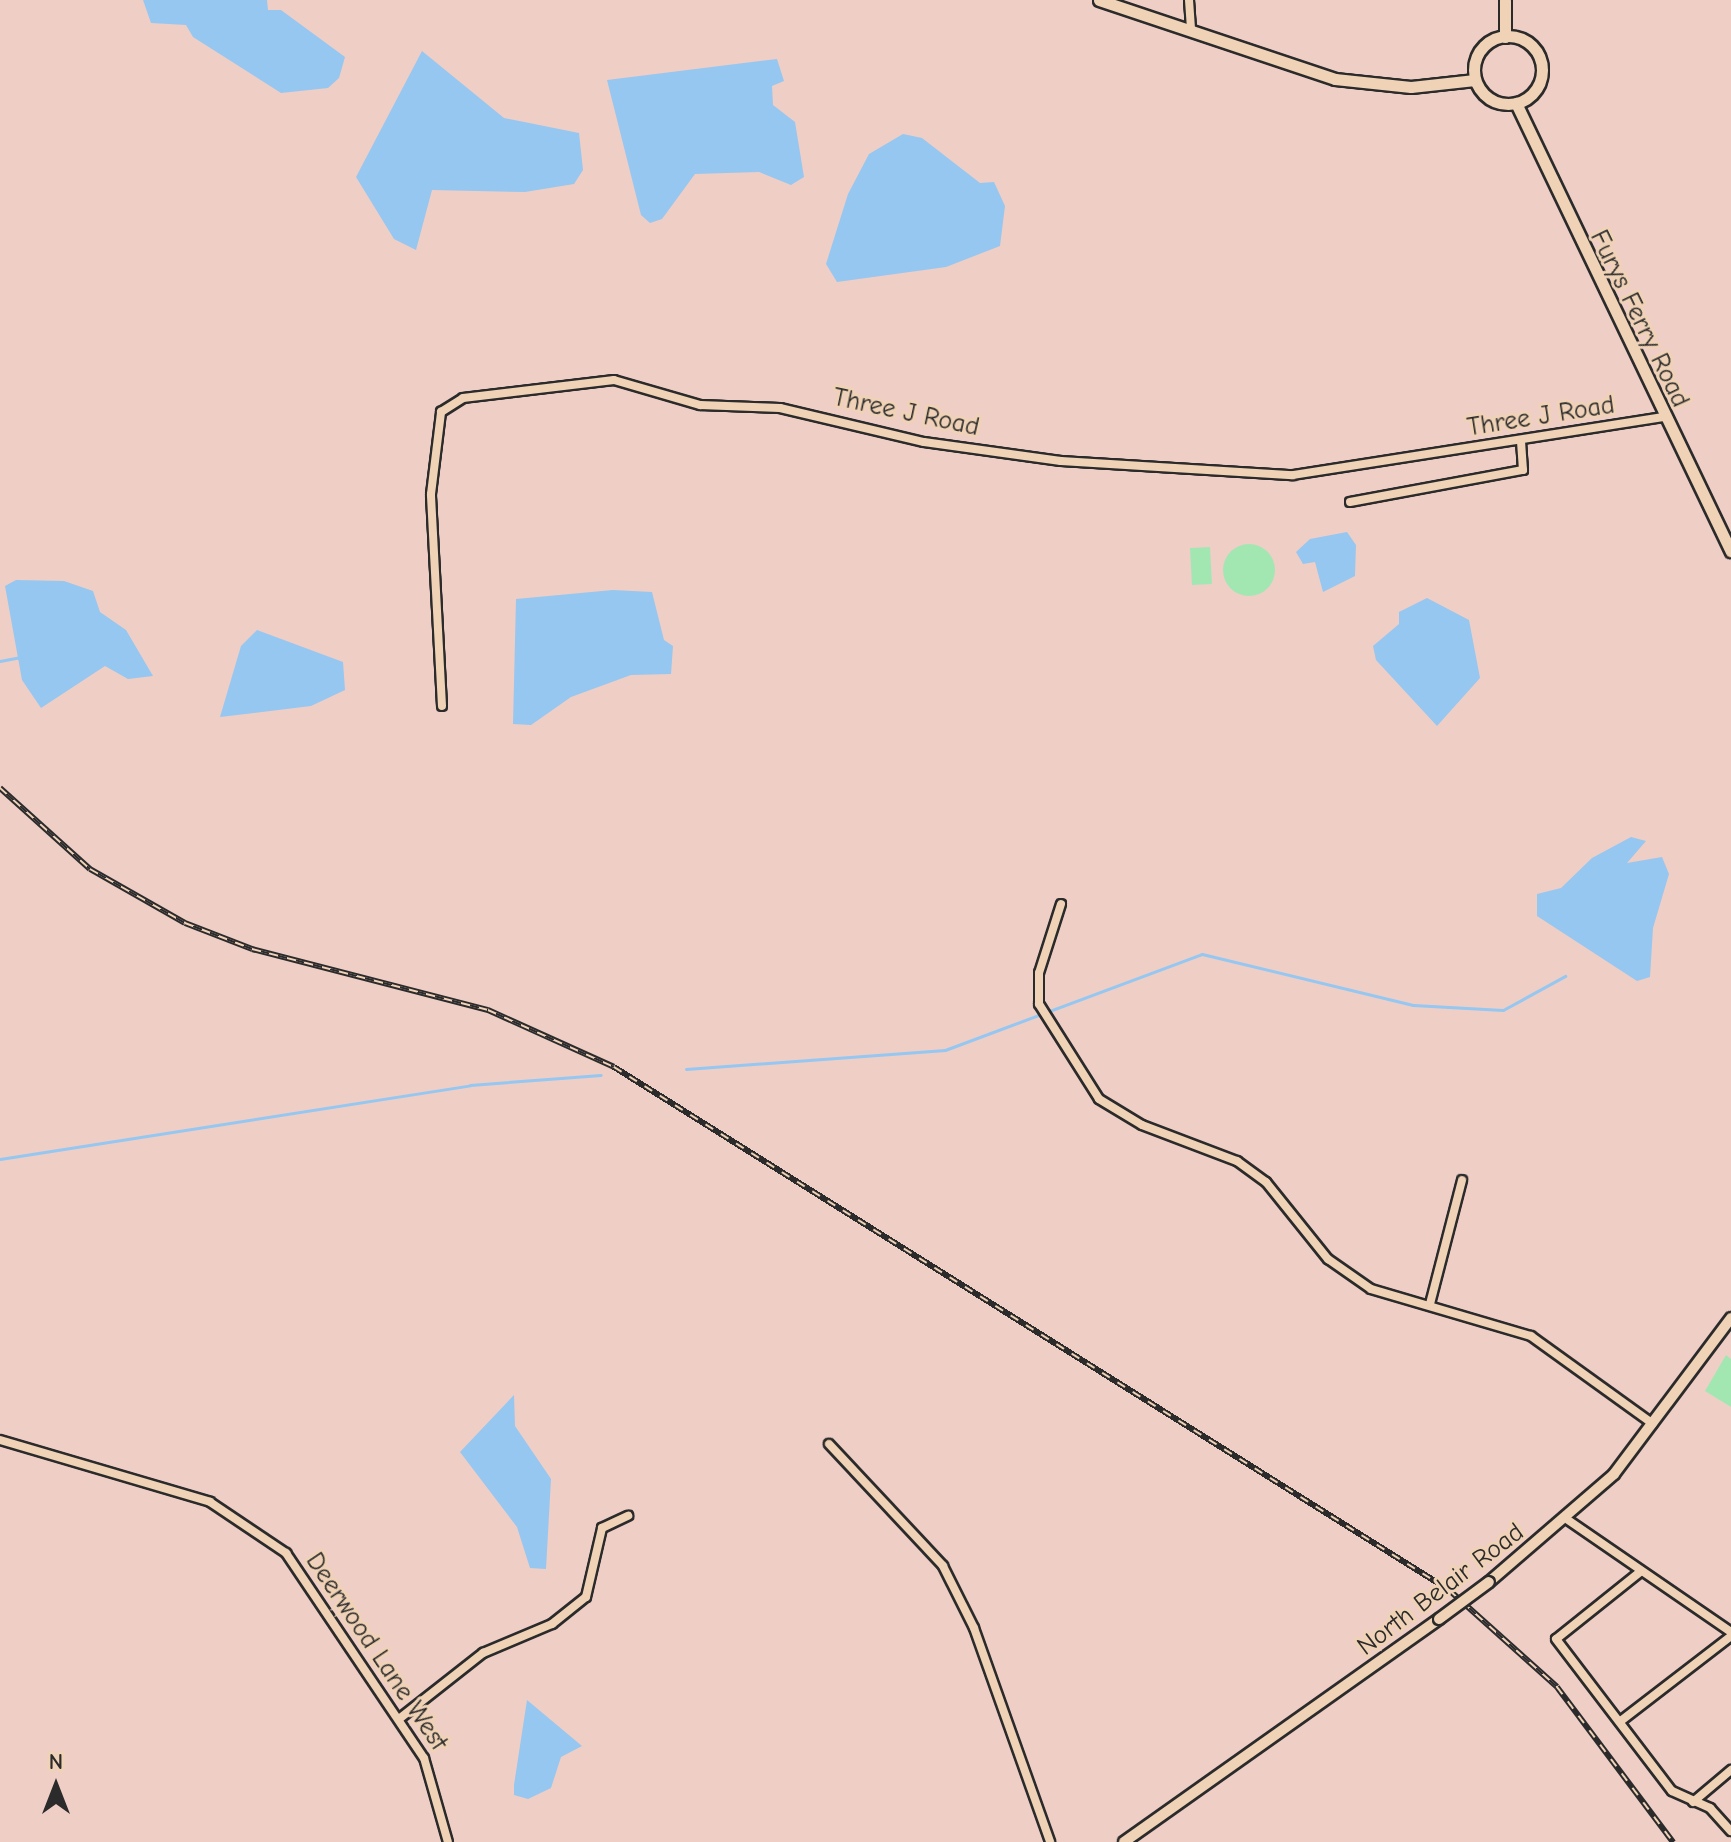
<!DOCTYPE html>
<html>
<head>
<meta charset="utf-8">
<style>
  body { margin:0 }
  #map { position:relative; width:1731px; height:1842px; overflow:hidden; background:#efcec6; font-family:"Comic Neue",sans-serif }
  div>[style] { position:absolute }
  .green>* { inset:0; background:#a2e7b2; transform-origin:0 0 }
  .round { border-radius:50% }
  .water>* { inset:0; background:#95c7f1 }
  .stream>* { height:3px; margin:-1.5px; padding:0 1.5px; transform-origin:1.5px; border-radius:1.5px; background:#95c7f1 }
  .roads { filter:drop-shadow(2px 0 #2b2b2b) drop-shadow(-2px 0 #2b2b2b) drop-shadow(0 2px #2b2b2b) drop-shadow(0 -2px #2b2b2b) }
  .minor>* { height:8px; margin:-4px; padding:0 4px; transform-origin:4px; border-radius:4px; background:#f0d2b6 }
  .tertiary>* { height:10px; margin:-5px; padding:0 5px; transform-origin:5px; border-radius:5px; background:#f0d2b6 }
  .secondary>* { height:11px; margin:-5.5px; padding:0 5.5px; transform-origin:5.5px; border-radius:5.5px; background:#f0d2b6 }
  .secondary>.ring { margin:-5.5px; padding:0; box-sizing:content-box; background:none; border:11px solid #f0d2b6; border-radius:50% }
  .rail>* { height:6px; margin-top:-3px; transform-origin:0; background:repeating-linear-gradient(90deg,#f0d2b6 0 9px,#2b2b2b 0 18px); box-sizing:border-box; border-block:2px solid #2b2b2b }
  .bridges { filter:drop-shadow(2px 0 #2b2b2b) drop-shadow(-2px 0 #2b2b2b) drop-shadow(0 2px #2b2b2b) drop-shadow(0 -2px #2b2b2b) }
  .tertiary-bridge>* { height:10px; margin:-5px; padding:0 5px; transform-origin:5px; border-radius:5px; background:#f0d2b6 }
  span { translate:-50% -50%; white-space:nowrap; text-align:center; line-height:1.15; -webkit-text-stroke:6px #f0d2b6; paint-order:stroke }
  .street-label { font-size:26px; color:#2b2b2b }
  .north { position:absolute; left:16px; top:1746px; width:80px; height:80px; -webkit-text-stroke:6px #f0d2b6; paint-order:stroke; rotate:0deg; font-size:22px; font-weight:700; line-height:32px; text-align:center; color:#2b2b2b }
  .north::after { content:''; display:block; margin:auto; width:28px; height:36px; background:#2b2b2b; clip-path:polygon(50% 0,100% 100%,50% 72%,0 100%) }
</style>
</head>
<body>
<div id="map">
  <div class="green">
    <div class="round" style="left:1223px;top:544px;width:52px;height:52px"></div>
    <div style="left:1210px;top:547px;width:37px;height:20px;rotate:87deg"></div>
    <div style="clip-path:polygon(1726px 1355px,1731px 1359px,1731px 1407px,1705px 1391px)"></div>
  </div>
  <div class="water">
    <div style="clip-path:polygon(143px 0,267px 0,268px 10px,281px 10px,345px 57px,339px 78px,328px 88px,281px 93px,193px 37px,186px 25px,151px 23px)"></div>
    <div style="clip-path:polygon(422px 51px,504px 118px,579px 133px,583px 170px,574px 184px,525px 192px,432px 190px,416px 250px,394px 239px,356px 177px)"></div>
    <div style="clip-path:polygon(777px 59px,784px 81px,772px 86px,773px 105px,795px 122px,804px 177px,791px 185px,759px 172px,695px 174px,662px 219px,650px 223px,641px 215px,607px 80px)"></div>
    <div style="clip-path:polygon(903px 134px,922px 138px,980px 183px,994px 182px,1005px 206px,1000px 246px,946px 267px,837px 282px,826px 264px,848px 194px,869px 154px)"></div>
    <div style="clip-path:polygon(1347px 532px,1356px 545px,1355px 576px,1323px 592px,1315px 562px,1303px 564px,1296px 552px,1310px 539px)"></div>
    <div style="clip-path:polygon(16px 580px,64px 581px,93px 591px,100px 612px,126px 630px,153px 676px,128px 679px,105px 666px,41px 708px,22px 680px,5px 586px)"></div>
    <div style="clip-path:polygon(613px 590px,652px 592px,664px 640px,673px 646px,671px 674px,631px 675px,571px 697px,531px 725px,513px 724px,516px 599px)"></div>
    <div style="clip-path:polygon(1427px 598px,1469px 620px,1480px 678px,1437px 726px,1376px 660px,1373px 646px,1399px 624px,1399px 612px)"></div>
    <div style="clip-path:polygon(257px 630px,343px 662px,345px 690px,311px 706px,220px 717px,241px 646px)"></div>
    <div style="clip-path:polygon(1631px 837px,1646px 841px,1627px 863px,1662px 857px,1669px 874px,1653px 928px,1650px 977px,1637px 981px,1537px 916px,1537px 894px,1561px 888px,1592px 858px)"></div>
    <div style="clip-path:polygon(514px 1395px,515px 1426px,551px 1479px,546px 1569px,530px 1568px,517px 1527px,460px 1452px)"></div>
    <div style="clip-path:polygon(527px 1700px,582px 1746px,561px 1757px,551px 1788px,528px 1799px,514px 1795px,514px 1785px)"></div>
  </div>
  <div class="stream">
    <div style="left:0;top:661px;width:21px;rotate:-11deg"></div>
    <div style="left:686px;top:1069px;width:260px;rotate:-4.2deg"></div>
    <div style="left:945px;top:1050px;width:274px;rotate:-20.5deg"></div>
    <div style="left:1202px;top:954px;width:217px;rotate:13.6deg"></div>
    <div style="left:1413px;top:1005px;width:90px;rotate:3.2deg"></div>
    <div style="left:1503px;top:1010px;width:71px;rotate:-28.7deg"></div>
    <div style="left:0;top:1159px;width:476px;rotate:-8.9deg"></div>
    <div style="left:470px;top:1085px;width:131px;rotate:-4.4deg"></div>
  </div>
  <div class="roads">
    <div class="minor">
      <div style="left:1189px;top:0;width:31px;rotate:86deg"></div>
      <div style="left:1350px;top:502px;width:176px;rotate:-10.5deg"></div>
      <div style="left:1523px;top:470px;width:29px;rotate:-94deg"></div>
      <div style="left:442px;top:706px;width:212px;rotate:-93deg"></div>
      <div style="left:431px;top:494px;width:83px;rotate:-83deg"></div>
      <div style="left:441px;top:412px;width:26px;rotate:-32deg"></div>
      <div style="left:463px;top:398px;width:152px;rotate:-6.8deg"></div>
      <div style="left:614px;top:380px;width:90px;rotate:16.2deg"></div>
      <div style="left:700px;top:405px;width:80px;rotate:2.1deg"></div>
      <div style="left:780px;top:408px;width:148px;rotate:13.3deg"></div>
      <div style="left:924px;top:442px;width:138px;rotate:7.9deg"></div>
      <div style="left:1061px;top:461px;width:232px;rotate:3.5deg"></div>
      <div style="left:1293px;top:475px;width:374px;rotate:-8.9deg"></div>
      <div style="left:1061px;top:904px;width:72px;rotate:107.7deg"></div>
      <div style="left:1039px;top:973px;width:31px;rotate:90deg"></div>
      <div style="left:1039px;top:1004px;width:112px;rotate:57.7deg"></div>
      <div style="left:1099px;top:1099px;width:50px;rotate:31.2deg"></div>
      <div style="left:1142px;top:1125px;width:102px;rotate:20.8deg"></div>
      <div style="left:1237px;top:1161px;width:36px;rotate:36deg"></div>
      <div style="left:1266px;top:1182px;width:99px;rotate:51.2deg"></div>
      <div style="left:1328px;top:1259px;width:52px;rotate:34.9deg"></div>
      <div style="left:1371px;top:1289px;width:167px;rotate:16.4deg"></div>
      <div style="left:1531px;top:1336px;width:150px;rotate:35.8deg"></div>
      <div style="left:1430px;top:1304px;width:128px;rotate:-75.5deg"></div>
      <div style="left:0;top:1440px;width:219px;rotate:16.4deg"></div>
      <div style="left:210px;top:1502px;width:92px;rotate:33.9deg"></div>
      <div style="left:286px;top:1553px;width:247px;rotate:56.1deg"></div>
      <div style="left:424px;top:1758px;width:87px;rotate:74.1deg"></div>
      <div style="left:829px;top:1444px;width:167px;rotate:46.9deg"></div>
      <div style="left:943px;top:1566px;width:69px;rotate:63.4deg"></div>
      <div style="left:974px;top:1628px;width:227px;rotate:70.4deg"></div>
      <div style="left:1568px;top:1520px;width:198px;rotate:34.5deg"></div>
      <div style="left:1640px;top:1572px;width:107px;rotate:141.4deg"></div>
      <div style="left:1556px;top:1639px;width:191px;rotate:52.7deg"></div>
      <div style="left:1672px;top:1791px;width:42px;rotate:24.1deg"></div>
      <div style="left:1710px;top:1808px;width:31px;rotate:48deg"></div>
      <div style="left:399px;top:1719px;width:107px;rotate:-38.2deg"></div>
      <div style="left:483px;top:1653px;width:75px;rotate:-22.8deg"></div>
      <div style="left:552px;top:1624px;width:43px;rotate:-38.5deg"></div>
      <div style="left:586px;top:1597px;width:71px;rotate:-76.9deg"></div>
      <div style="left:602px;top:1528px;width:29px;rotate:-25deg"></div>
      <div style="left:1622px;top:1720px;width:138px;rotate:-37.6deg"></div>
      <div style="left:1693px;top:1802px;width:50px;rotate:-40.1deg"></div>
    </div>
    <div class="tertiary">
      <div style="left:1489px;top:1582px;width:165px;rotate:-40.8deg"></div>
      <div style="left:1614px;top:1474px;width:195px;rotate:-53.1deg"></div>
      <div style="left:1124px;top:1842px;width:386px;rotate:-35.3deg"></div>
    </div>
    <div class="secondary">
      <div style="left:1099px;top:0;width:249px;rotate:18.5deg"></div>
      <div style="left:1335px;top:79px;width:76px;rotate:6deg"></div>
      <div style="left:1411px;top:87px;width:64px;rotate:-6.2deg"></div>
      <div class="ring" style="left:1474px;top:36px;width:57px;height:57px"></div>
      <div style="left:1505px;top:37px;width:37px;rotate:-90deg"></div>
      <div style="left:1516px;top:103px;width:497px;rotate:64.4deg"></div>
    </div>
  </div>
  <div class="rail">
    <div style="left:0;top:788px;width:121px;rotate:42deg"></div>
    <div style="left:90px;top:869px;width:109px;rotate:29.6deg"></div>
    <div style="left:185px;top:923px;width:72px;rotate:21.2deg"></div>
    <div style="left:252px;top:949px;width:244px;rotate:14.5deg"></div>
    <div style="left:488px;top:1010px;width:138px;rotate:24.3deg"></div>
    <div style="left:614px;top:1067px;width:985px;rotate:32.06deg"></div>
    <div style="left:1449px;top:1590px;width:145px;rotate:41.9deg"></div>
    <div style="left:1557px;top:1687px;width:194px;rotate:53.2deg"></div>
  </div>
  <div class="bridges">
    <div class="tertiary-bridge">
      <div style="left:1439px;top:1619px;width:62px;rotate:-36.5deg"></div>
    </div>
  </div>
  <div class="street-label">
    <span style="left:1639px;top:319px;rotate:64deg">Furys Ferry Road</span>
    <span style="left:906px;top:413px;rotate:12deg">Three J Road</span>
    <span style="left:1541px;top:417px;rotate:-9deg">Three J Road</span>
    <span style="left:1441px;top:1590px;rotate:-37deg">North Belair Road</span>
    <span style="left:376px;top:1652px;rotate:56deg">Deerwood Lane West</span>
  </div>
  <div class="north">N</div>
</div>
</body>
</html>
